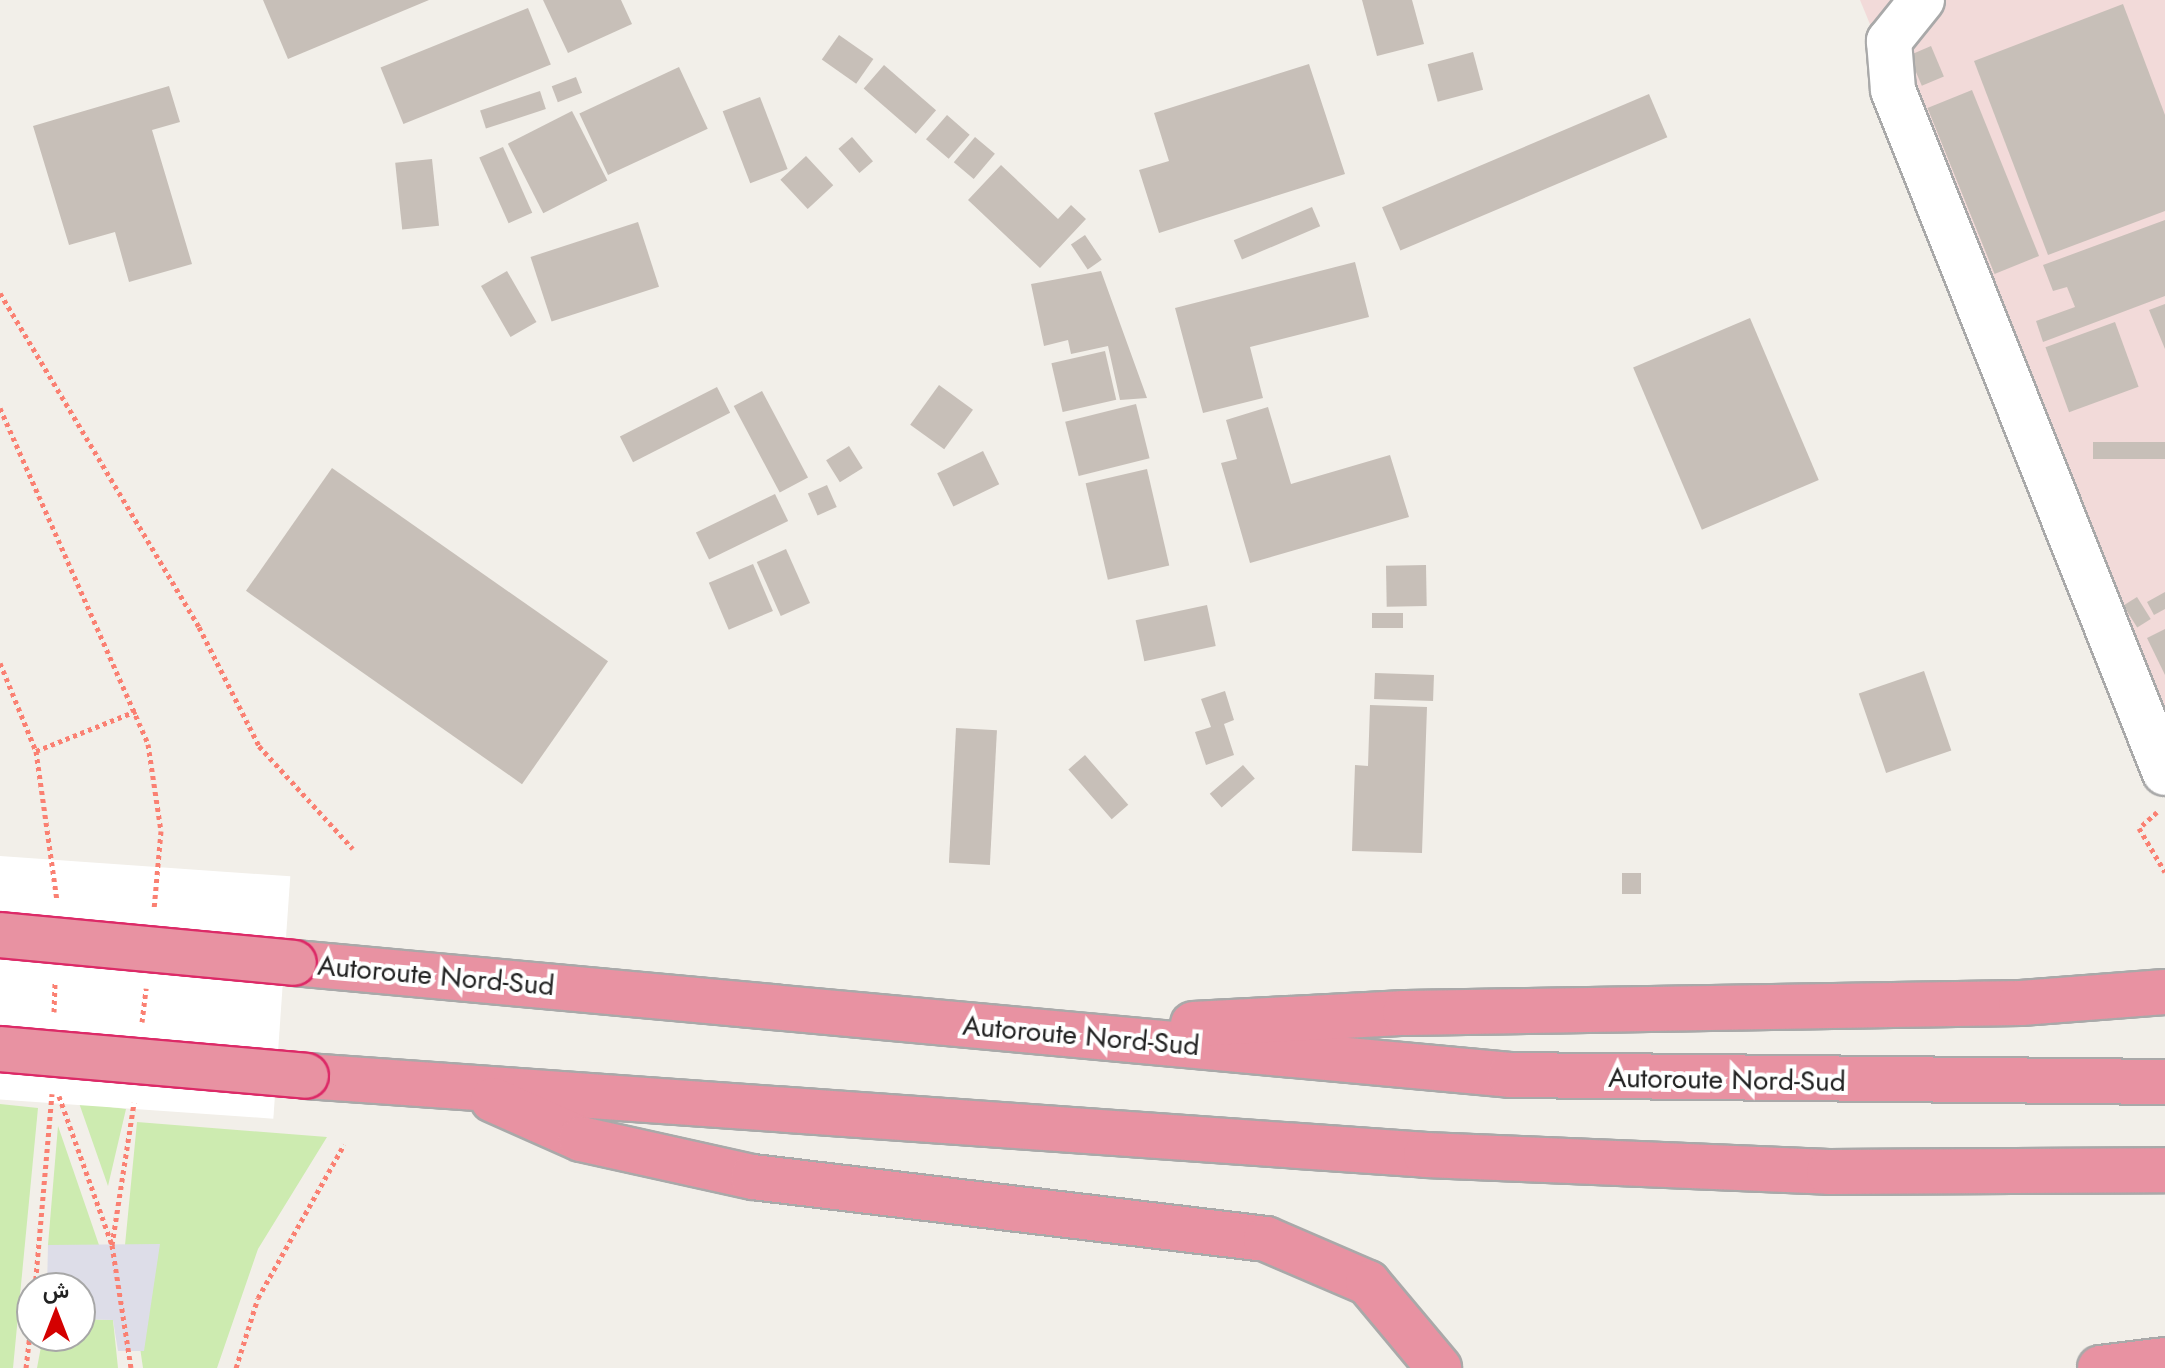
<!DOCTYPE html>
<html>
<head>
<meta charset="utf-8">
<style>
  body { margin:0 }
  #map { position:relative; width:2165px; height:1368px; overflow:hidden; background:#f2efe9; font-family:Jost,Vazirmatn,sans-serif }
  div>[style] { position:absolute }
  .commercial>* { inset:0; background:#f2dad9 }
  .grass>* { inset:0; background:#cdebb0 }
  .plaza>* { inset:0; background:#dddde8 }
  .pier>* { inset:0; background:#fff; transform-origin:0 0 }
  .building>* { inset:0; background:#c7bfb8; transform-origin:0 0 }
  .path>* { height:5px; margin-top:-2.5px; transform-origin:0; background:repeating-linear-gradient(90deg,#fa8072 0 4px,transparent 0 8px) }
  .roads { filter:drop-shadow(2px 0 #a9a9a9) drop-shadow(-2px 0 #a9a9a9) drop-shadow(0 2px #a9a9a9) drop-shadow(0 -2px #a9a9a9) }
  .street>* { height:44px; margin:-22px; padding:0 22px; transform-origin:22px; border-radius:22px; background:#fff }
  .highway>* { height:44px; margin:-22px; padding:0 22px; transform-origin:22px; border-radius:22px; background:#e892a2 }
  .bridges { filter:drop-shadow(2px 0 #dc2a67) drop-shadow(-2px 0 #dc2a67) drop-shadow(0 2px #dc2a67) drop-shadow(0 -2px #dc2a67) }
  .highway-bridge>* { height:44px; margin:-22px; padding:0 22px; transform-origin:22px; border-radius:22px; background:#e892a2 }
  span { translate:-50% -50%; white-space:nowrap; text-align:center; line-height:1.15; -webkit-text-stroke:8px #fff; paint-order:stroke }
  .street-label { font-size:28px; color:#222 }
  .north { position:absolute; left:16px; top:1272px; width:80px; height:80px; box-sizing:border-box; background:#fff; border:2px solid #a7a7a7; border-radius:50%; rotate:0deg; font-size:22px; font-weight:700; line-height:32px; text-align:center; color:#222 }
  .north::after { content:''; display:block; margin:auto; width:28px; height:36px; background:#d40000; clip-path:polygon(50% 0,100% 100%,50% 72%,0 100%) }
</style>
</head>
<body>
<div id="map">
  <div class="commercial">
    <div style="clip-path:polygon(1860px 0,2165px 0,2165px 740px)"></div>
  </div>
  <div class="grass">
    <div style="clip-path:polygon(79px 1103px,126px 1109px,108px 1186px)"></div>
    <div style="clip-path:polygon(0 1104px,38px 1108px,13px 1368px,0 1368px)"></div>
    <div style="clip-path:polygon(137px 1122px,327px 1137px,258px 1249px,217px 1368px,143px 1368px,125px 1245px)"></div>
    <div style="clip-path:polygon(58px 1126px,99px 1245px,48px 1245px)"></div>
    <div style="clip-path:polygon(80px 1319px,113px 1320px,118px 1368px,37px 1368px,43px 1336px,80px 1336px)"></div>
  </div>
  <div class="plaza">
    <div style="clip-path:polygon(160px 1244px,144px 1351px,118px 1351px,113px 1320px,80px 1319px,80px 1288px,47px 1288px,48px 1245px)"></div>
  </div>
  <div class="pier">
    <div style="left:0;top:856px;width:291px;height:243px;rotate:4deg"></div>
  </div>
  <div class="building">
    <div style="clip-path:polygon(263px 0,429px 0,288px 59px)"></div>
    <div style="clip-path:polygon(543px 0,621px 0,632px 24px,568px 53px)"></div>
    <div style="clip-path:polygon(1362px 0,1412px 0,1424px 44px,1377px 56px)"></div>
    <div style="clip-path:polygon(2123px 4px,2165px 115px,2165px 211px,2048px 255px,1974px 61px)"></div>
    <div style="left:528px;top:8px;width:61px;height:159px;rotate:68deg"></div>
    <div style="left:839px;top:35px;width:42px;height:30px;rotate:35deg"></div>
    <div style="left:1931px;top:46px;width:33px;height:24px;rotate:67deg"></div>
    <div style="left:1473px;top:52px;width:39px;height:47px;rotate:75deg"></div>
    <div style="clip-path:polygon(1309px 64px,1345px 174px,1159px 233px,1139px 170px,1169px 161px,1154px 113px)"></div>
    <div style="left:884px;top:65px;width:69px;height:31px;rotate:41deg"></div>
    <div style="left:679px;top:67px;width:68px;height:110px;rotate:65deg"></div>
    <div style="left:576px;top:77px;width:17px;height:26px;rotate:69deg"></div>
    <div style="clip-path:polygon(169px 86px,180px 122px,152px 130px,192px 264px,129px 282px,115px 232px,69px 245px,33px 126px)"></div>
    <div style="left:1972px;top:90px;width:179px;height:48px;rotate:68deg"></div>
    <div style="left:540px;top:91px;width:19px;height:63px;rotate:72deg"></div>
    <div style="left:1649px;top:94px;width:47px;height:290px;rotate:67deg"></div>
    <div style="left:760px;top:97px;width:77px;height:40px;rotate:69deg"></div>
    <div style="left:572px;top:111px;width:78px;height:72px;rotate:63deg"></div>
    <div style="left:947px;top:115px;width:30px;height:32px;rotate:41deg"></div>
    <div style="left:852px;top:137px;width:32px;height:18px;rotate:49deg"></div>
    <div style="left:975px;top:137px;width:26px;height:33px;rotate:40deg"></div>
    <div style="left:503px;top:147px;width:72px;height:26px;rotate:66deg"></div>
    <div style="left:806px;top:156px;width:40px;height:35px;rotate:47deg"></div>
    <div style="left:432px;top:159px;width:67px;height:37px;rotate:84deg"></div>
    <div style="clip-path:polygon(1001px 165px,1058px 219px,1071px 205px,1086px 219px,1040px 268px,968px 200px)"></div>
    <div style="left:1312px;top:207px;width:21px;height:85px;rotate:67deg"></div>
    <div style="clip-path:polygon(2165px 220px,2165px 296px,2043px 342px,2036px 321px,2075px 307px,2067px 287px,2053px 291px,2043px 265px)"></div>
    <div style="left:638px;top:222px;width:68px;height:113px;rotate:72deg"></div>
    <div style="left:1085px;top:235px;width:30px;height:17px;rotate:56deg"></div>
    <div style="clip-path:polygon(1355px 262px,1369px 317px,1250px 347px,1263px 398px,1203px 413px,1175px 308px)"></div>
    <div style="left:507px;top:271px;width:59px;height:30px;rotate:60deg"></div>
    <div style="clip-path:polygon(1101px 271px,1147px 398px,1120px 400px,1108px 346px,1071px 354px,1068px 340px,1044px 346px,1031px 284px)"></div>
    <div style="clip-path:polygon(2165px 304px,2165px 349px,2149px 310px)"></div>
    <div style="left:1750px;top:318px;width:176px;height:127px;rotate:67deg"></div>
    <div style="left:2115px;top:322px;width:69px;height:74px;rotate:70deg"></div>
    <div style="left:1105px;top:351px;width:50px;height:55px;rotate:77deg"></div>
    <div style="left:939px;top:385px;width:42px;height:49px;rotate:36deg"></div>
    <div style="left:717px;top:387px;width:29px;height:109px;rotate:63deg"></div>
    <div style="left:762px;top:391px;width:98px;height:32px;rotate:62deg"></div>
    <div style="left:1136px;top:404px;width:56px;height:73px;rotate:76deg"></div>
    <div style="clip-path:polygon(1268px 407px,1291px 484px,1390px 455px,1409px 517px,1250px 563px,1221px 463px,1237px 459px,1226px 420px)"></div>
    <div style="left:2165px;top:442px;width:17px;height:72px;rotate:90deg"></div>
    <div style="left:849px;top:446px;width:26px;height:27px;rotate:58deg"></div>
    <div style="left:983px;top:451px;width:37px;height:51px;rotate:64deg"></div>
    <div style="left:332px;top:468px;width:337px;height:150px;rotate:35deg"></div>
    <div style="left:1147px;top:469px;width:99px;height:63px;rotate:77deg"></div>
    <div style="left:827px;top:485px;width:24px;height:21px;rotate:66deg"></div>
    <div style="left:775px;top:494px;width:30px;height:88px;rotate:64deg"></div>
    <div style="left:786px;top:549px;width:59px;height:32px;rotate:66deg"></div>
    <div style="left:753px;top:564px;width:51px;height:48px;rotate:67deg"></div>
    <div style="left:1426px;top:565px;width:41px;height:40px;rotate:89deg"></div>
    <div style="clip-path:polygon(2165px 592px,2165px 609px,2154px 615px,2147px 602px)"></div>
    <div style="left:2137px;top:597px;width:26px;height:16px;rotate:58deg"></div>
    <div style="left:1207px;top:605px;width:42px;height:73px;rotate:78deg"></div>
    <div style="left:1372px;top:613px;width:31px;height:15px"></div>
    <div style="clip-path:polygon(2165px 629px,2165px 675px,2147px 638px)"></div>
    <div style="left:1924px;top:671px;width:84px;height:69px;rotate:71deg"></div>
    <div style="left:1375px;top:673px;width:59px;height:26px;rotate:2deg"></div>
    <div style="clip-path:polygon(1225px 691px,1234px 720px,1224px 724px,1234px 755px,1206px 765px,1195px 732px,1211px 727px,1201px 699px)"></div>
    <div style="clip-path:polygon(1370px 705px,1427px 707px,1422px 853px,1352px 851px,1355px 765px,1368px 766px)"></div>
    <div style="left:956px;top:728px;width:41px;height:135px;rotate:3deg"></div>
    <div style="left:1085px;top:755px;width:66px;height:22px;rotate:49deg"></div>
    <div style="left:1243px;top:765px;width:18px;height:44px;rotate:49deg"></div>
    <div style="left:1641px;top:873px;width:21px;height:19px;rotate:90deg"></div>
  </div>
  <div class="path">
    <div style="left:0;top:293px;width:389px;rotate:59.2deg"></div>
    <div style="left:199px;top:627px;width:133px;rotate:63.2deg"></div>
    <div style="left:259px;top:746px;width:139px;rotate:47.6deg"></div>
    <div style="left:0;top:408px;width:367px;rotate:66.2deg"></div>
    <div style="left:148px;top:744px;width:88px;rotate:81.5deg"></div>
    <div style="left:161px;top:831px;width:79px;rotate:95.1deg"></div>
    <div style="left:0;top:663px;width:95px;rotate:67.8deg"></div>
    <div style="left:36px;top:751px;width:150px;rotate:82deg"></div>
    <div style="left:36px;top:751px;width:108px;rotate:-21.8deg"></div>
    <div style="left:2157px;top:812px;width:24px;rotate:138deg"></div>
    <div style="left:2139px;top:828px;width:51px;rotate:59.4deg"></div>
    <div style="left:54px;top:1012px;width:30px;rotate:-88deg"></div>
    <div style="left:142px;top:1022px;width:34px;rotate:-83deg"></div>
    <div style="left:59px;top:1096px;width:158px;rotate:70.4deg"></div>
    <div style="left:112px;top:1245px;width:124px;rotate:81.2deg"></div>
    <div style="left:112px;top:1245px;width:144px;rotate:-81.2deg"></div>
    <div style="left:35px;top:1288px;width:195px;rotate:-85deg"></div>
    <div style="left:26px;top:1368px;width:52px;rotate:-83.4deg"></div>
    <div style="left:236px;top:1368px;width:73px;rotate:-72.6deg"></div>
    <div style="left:258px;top:1298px;width:176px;rotate:-60.7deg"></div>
  </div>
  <div class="roads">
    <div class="street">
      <div style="left:1922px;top:0;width:53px;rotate:128.8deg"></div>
      <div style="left:1889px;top:41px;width:49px;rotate:85.3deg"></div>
      <div style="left:1893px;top:90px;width:735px;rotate:68.29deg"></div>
    </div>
    <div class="highway">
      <div style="left:294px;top:963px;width:1221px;rotate:5.26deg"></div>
      <div style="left:1510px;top:1075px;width:655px;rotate:0.61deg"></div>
      <div style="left:1193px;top:1024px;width:212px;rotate:-3deg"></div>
      <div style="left:1405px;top:1013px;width:616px;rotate:-0.93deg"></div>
      <div style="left:2021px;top:1003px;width:144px;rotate:-4.4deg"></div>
      <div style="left:306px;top:1076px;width:1123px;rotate:4.03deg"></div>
      <div style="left:1426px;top:1155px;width:403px;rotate:2.4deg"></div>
      <div style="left:1829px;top:1172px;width:336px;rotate:-0.3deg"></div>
      <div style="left:493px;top:1100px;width:96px;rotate:23.9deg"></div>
      <div style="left:581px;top:1139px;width:176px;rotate:12.5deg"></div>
      <div style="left:753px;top:1177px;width:517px;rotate:6.89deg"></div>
      <div style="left:1266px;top:1239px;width:111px;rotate:23.3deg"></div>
      <div style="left:1368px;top:1283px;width:111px;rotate:50.1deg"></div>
      <div style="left:2100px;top:1368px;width:65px;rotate:-7deg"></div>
    </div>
  </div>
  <div class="bridges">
    <div class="highway-bridge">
      <div style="left:0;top:935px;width:295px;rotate:5.4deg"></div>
      <div style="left:0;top:1049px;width:307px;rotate:5deg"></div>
    </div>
  </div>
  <div class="street-label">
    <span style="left:436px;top:976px;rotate:5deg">Autoroute Nord-Sud</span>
    <span style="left:1081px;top:1036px;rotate:5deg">Autoroute Nord-Sud</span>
    <span style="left:1727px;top:1080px;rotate:1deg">Autoroute Nord-Sud</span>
  </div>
  <div class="north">ش</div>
</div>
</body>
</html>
